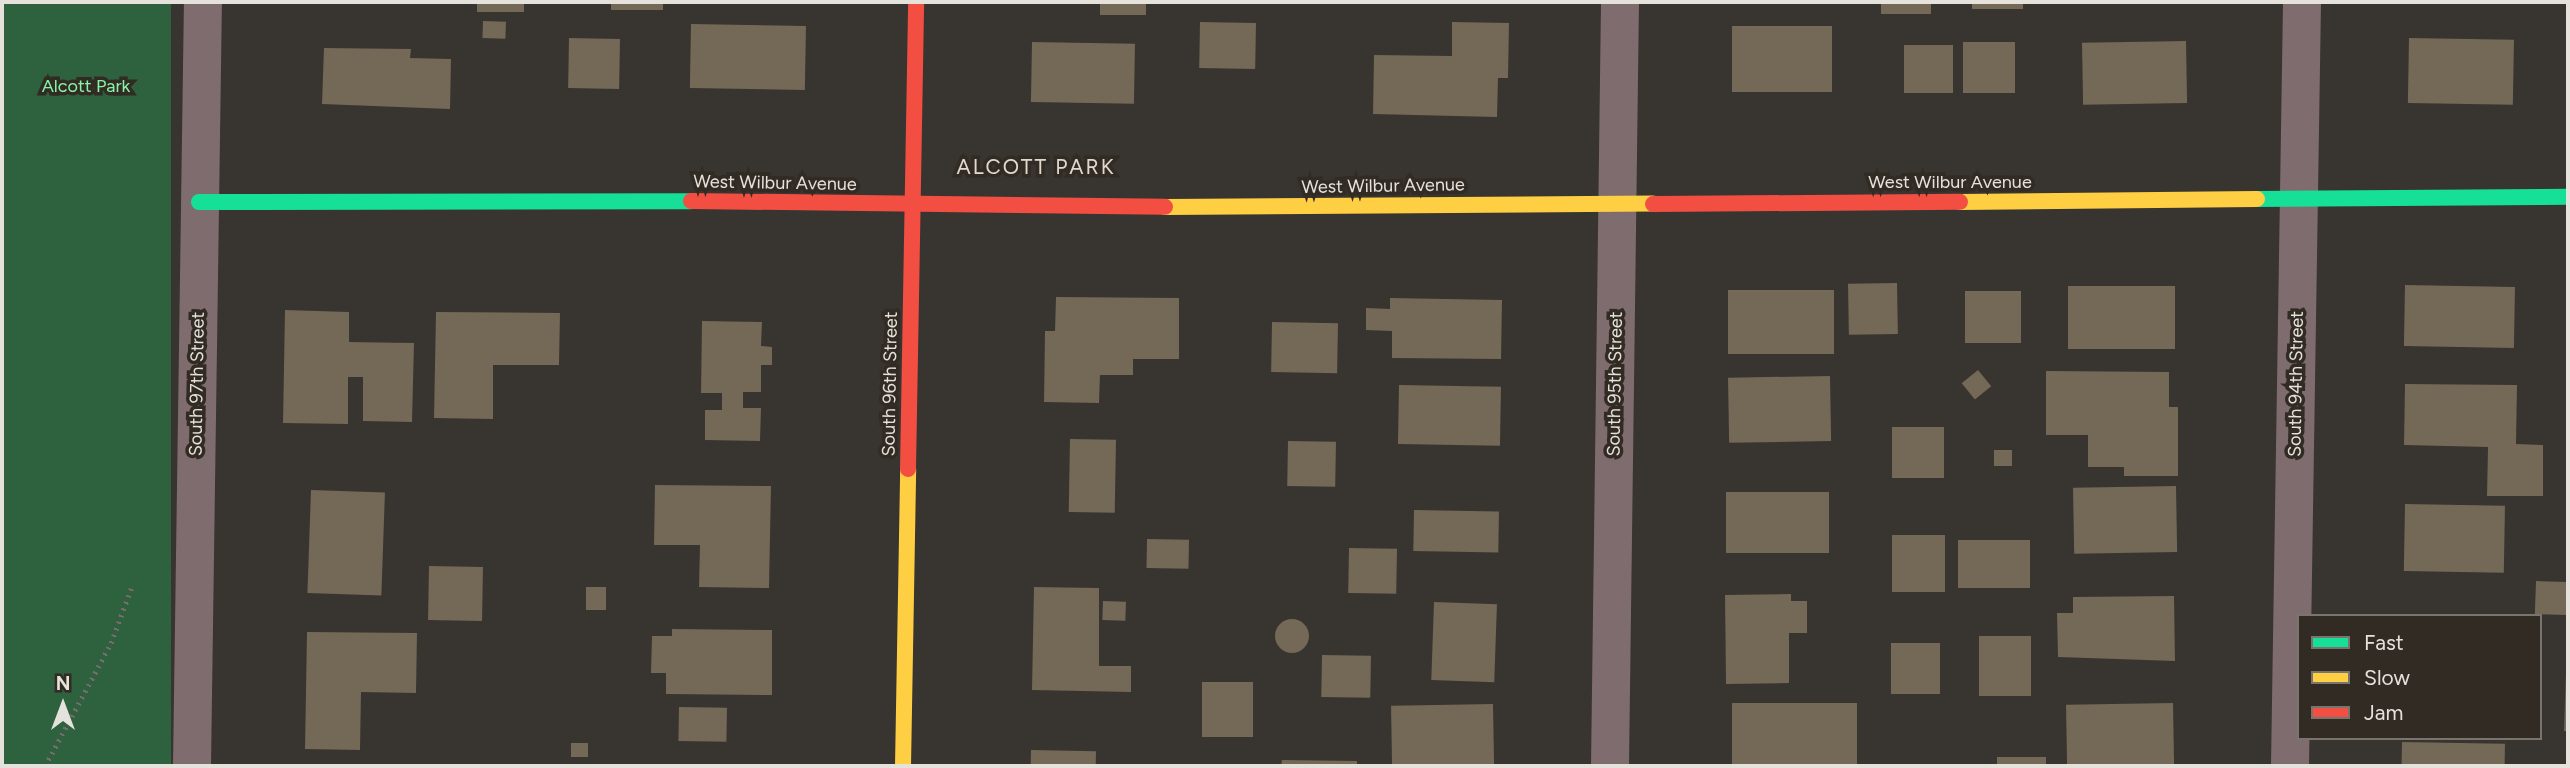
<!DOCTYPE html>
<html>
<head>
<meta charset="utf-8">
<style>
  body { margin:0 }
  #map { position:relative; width:2570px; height:768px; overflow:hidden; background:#383430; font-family:Figtree,sans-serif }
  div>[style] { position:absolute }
  .green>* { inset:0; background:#2e623e; transform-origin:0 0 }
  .building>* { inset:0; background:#746856; transform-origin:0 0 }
  .round { border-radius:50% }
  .path>* { height:4.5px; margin-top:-2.25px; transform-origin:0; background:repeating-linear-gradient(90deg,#786c6c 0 2px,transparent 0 7px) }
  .street>* { height:38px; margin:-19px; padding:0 19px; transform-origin:19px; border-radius:19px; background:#7f6c6e }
  .fast>* { height:16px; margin:-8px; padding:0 8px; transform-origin:8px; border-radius:8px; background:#16e098 }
  .slow>* { height:16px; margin:-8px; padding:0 8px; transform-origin:8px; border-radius:8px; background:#ffcf43 }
  .jam>* { height:16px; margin:-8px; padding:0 8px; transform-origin:8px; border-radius:8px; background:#f24e42 }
  span { translate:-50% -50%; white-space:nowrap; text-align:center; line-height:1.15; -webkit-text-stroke:7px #312b23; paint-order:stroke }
  .park-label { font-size:18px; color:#86f4a7 }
  .street-label { font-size:18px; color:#e5e1db }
  .quarter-label { font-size:21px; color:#e1d9ce; letter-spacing:2px }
  .frame { position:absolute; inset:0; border:4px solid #e5e1db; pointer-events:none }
  .legend { position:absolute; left:2297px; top:614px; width:245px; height:126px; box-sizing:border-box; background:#312b23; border:2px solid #79746d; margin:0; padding:9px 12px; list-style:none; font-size:21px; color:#e5e1db }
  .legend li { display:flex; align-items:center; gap:14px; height:35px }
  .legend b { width:35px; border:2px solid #79746d }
  .north { position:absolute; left:28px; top:670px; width:70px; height:70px; -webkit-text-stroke:5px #312b23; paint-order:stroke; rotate:0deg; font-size:19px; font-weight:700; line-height:28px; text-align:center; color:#e5e1db }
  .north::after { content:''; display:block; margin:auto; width:24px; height:32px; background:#e5e1db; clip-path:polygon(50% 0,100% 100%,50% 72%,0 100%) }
</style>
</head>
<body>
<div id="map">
  <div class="green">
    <div style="left:2px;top:2px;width:169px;height:764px"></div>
  </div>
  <div class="building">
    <div style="left:477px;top:2px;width:47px;height:10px"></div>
    <div style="left:611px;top:2px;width:52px;height:8px"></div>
    <div style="left:1100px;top:2px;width:46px;height:13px"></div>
    <div style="left:1881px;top:2px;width:50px;height:12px"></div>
    <div style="left:1972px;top:2px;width:51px;height:7px"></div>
    <div style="left:483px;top:21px;width:23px;height:17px;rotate:2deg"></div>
    <div style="left:1200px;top:22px;width:56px;height:46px;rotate:1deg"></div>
    <div style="clip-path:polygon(1452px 22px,1509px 23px,1508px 78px,1498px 78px,1497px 117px,1373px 114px,1374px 55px,1452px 56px)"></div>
    <div style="left:691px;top:24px;width:115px;height:64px;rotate:1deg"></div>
    <div style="left:1732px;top:26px;width:100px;height:66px"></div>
    <div style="left:569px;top:38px;width:51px;height:50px;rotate:1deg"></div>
    <div style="left:2409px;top:38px;width:105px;height:65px;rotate:1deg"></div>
    <div style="left:2186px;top:41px;width:62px;height:104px;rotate:89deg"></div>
    <div style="left:1032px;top:42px;width:103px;height:60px;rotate:1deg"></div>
    <div style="left:1963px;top:42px;width:52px;height:51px"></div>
    <div style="left:1904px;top:45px;width:49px;height:48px"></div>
    <div style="clip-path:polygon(324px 48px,411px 49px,410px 58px,451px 59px,450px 109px,322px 104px)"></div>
    <div style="left:1897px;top:283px;width:51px;height:49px;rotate:89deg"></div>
    <div style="left:2405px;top:285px;width:110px;height:61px;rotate:1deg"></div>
    <div style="left:2175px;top:286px;width:63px;height:107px;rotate:90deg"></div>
    <div style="left:1728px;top:290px;width:106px;height:64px"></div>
    <div style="left:1965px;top:291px;width:56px;height:52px"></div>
    <div style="clip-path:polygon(1056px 297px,1179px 298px,1179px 359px,1133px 359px,1133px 375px,1100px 375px,1099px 403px,1044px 402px,1045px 331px,1055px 331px)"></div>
    <div style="clip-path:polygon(1390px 298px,1502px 300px,1501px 359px,1392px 358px,1392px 331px,1366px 330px,1366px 308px,1390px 309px)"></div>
    <div style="clip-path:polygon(285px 310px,349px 312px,349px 342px,414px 343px,412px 422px,363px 421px,363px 377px,348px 377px,348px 424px,283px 423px)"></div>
    <div style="clip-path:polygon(436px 312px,560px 313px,559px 365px,493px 365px,493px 419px,434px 418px)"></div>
    <div style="clip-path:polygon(702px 321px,762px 322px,761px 346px,772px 347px,772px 365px,761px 365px,761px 392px,743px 392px,743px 408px,761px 408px,760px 441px,705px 440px,705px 410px,722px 410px,722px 393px,701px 393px)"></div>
    <div style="left:1272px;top:322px;width:66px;height:50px;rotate:1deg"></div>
    <div style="left:1978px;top:370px;width:21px;height:21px;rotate:51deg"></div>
    <div style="clip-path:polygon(2046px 371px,2169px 372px,2169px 407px,2178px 407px,2178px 476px,2124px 476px,2124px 467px,2088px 467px,2088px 435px,2046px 435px)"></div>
    <div style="left:1830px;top:376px;width:65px;height:102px;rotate:89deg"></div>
    <div style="clip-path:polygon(2405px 384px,2517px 385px,2516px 444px,2543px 445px,2543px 496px,2487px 496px,2488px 447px,2404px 445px)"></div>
    <div style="left:1399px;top:385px;width:102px;height:59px;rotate:1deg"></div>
    <div style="left:1944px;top:427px;width:51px;height:52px;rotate:90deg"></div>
    <div style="left:1070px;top:439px;width:46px;height:73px;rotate:1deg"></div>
    <div style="left:1288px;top:441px;width:48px;height:45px;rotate:1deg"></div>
    <div style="left:1994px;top:450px;width:18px;height:16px"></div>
    <div style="clip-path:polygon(655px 485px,771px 486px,769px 588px,699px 587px,700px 545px,654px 545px)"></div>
    <div style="left:2176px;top:486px;width:66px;height:103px;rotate:89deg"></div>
    <div style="left:311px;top:490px;width:74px;height:103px;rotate:2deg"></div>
    <div style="left:1829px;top:492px;width:61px;height:103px;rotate:90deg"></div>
    <div style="left:2405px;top:504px;width:100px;height:67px;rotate:1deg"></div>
    <div style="left:1414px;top:510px;width:85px;height:41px;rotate:1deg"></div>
    <div style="left:1892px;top:535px;width:53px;height:57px"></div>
    <div style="left:1147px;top:539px;width:42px;height:29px;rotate:1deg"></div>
    <div style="left:2030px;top:540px;width:48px;height:72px;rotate:90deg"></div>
    <div style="left:1349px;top:548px;width:48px;height:45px;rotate:1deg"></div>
    <div style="left:429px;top:566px;width:54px;height:54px;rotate:1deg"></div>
    <div style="left:2536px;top:581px;width:32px;height:33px;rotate:2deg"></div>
    <div style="left:586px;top:587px;width:20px;height:23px"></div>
    <div style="clip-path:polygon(1034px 587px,1099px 588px,1099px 666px,1131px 666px,1131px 692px,1032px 690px)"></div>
    <div style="clip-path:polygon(1791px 594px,1791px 601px,1807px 601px,1807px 633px,1789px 633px,1789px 683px,1726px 684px,1725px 595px)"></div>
    <div style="clip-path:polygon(2174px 596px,2175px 661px,2058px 657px,2057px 613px,2073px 613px,2073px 597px)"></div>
    <div style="left:1103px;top:601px;width:23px;height:19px;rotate:2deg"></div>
    <div style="left:1434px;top:602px;width:63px;height:78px;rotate:2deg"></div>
    <div class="round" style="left:1275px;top:619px;width:34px;height:34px"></div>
    <div style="clip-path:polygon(672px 629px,772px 630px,772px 695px,666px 694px,666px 673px,651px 673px,652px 636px,672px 636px)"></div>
    <div style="clip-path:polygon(307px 632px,417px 633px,416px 693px,361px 692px,360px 750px,305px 749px)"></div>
    <div style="left:2031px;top:636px;width:60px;height:52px;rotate:90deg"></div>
    <div style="left:1940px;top:643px;width:51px;height:49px;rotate:90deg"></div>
    <div style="left:1322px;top:655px;width:49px;height:42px;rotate:1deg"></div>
    <div style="clip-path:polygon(2566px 673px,2568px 673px,2568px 731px,2564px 731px)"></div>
    <div style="left:1202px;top:682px;width:51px;height:55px"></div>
    <div style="left:1857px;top:703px;width:63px;height:125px;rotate:90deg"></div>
    <div style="left:2173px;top:703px;width:63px;height:107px;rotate:89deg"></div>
    <div style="left:1493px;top:704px;width:62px;height:102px;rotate:89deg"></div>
    <div style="left:679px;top:707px;width:48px;height:34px;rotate:1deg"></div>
    <div style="left:2402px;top:742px;width:103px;height:24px;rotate:1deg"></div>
    <div style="left:571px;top:743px;width:17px;height:14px"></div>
    <div style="left:1031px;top:750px;width:65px;height:16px;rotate:1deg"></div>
    <div style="left:1997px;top:757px;width:49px;height:9px"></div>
    <div style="clip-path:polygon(1282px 760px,1357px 761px,1357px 766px,1281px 766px)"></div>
  </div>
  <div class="path">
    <div style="left:45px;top:766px;width:140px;rotate:-61.8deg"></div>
    <div style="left:111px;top:643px;width:61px;rotate:-69.8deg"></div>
  </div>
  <div class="street">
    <div style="left:192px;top:766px;width:764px;rotate:-89.18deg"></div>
    <div style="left:1610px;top:766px;width:764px;rotate:-89.25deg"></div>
    <div style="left:2290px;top:766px;width:764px;rotate:-89.1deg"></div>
  </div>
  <div class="fast">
    <div style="left:2257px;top:199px;width:311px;rotate:-0.4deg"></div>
    <div style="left:199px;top:202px;width:492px;rotate:-0.1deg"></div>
  </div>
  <div class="slow">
    <div style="left:1960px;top:202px;width:297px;rotate:-0.6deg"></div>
    <div style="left:1165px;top:207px;width:488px;rotate:-0.4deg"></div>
    <div style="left:903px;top:766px;width:297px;rotate:-89deg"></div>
  </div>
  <div class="jam">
    <div style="left:691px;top:201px;width:474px;rotate:0.7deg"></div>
    <div style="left:1653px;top:204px;width:307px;rotate:-0.4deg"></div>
    <div style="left:908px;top:469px;width:467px;rotate:-89deg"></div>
  </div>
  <div class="park-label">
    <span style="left:86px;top:86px">Alcott Park</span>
  </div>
  <div class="street-label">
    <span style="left:1950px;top:182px">West Wilbur Avenue</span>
    <span style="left:775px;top:183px;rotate:1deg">West Wilbur Avenue</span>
    <span style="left:1383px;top:186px;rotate:-1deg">West Wilbur Avenue</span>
    <span style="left:197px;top:384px;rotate:-89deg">South 97th Street</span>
    <span style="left:890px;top:384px;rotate:-89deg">South 96th Street</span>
    <span style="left:1615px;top:384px;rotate:-89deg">South 95th Street</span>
    <span style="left:2296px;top:384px;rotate:-89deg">South 94th Street</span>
  </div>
  <div class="quarter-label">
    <span style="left:1036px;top:167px">ALCOTT PARK</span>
  </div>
  <div class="frame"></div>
  <ul class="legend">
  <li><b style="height:9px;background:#16e098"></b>Fast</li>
  <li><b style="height:9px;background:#ffcf43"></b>Slow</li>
  <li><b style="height:9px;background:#f24e42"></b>Jam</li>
  </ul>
  <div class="north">N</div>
</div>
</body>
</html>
